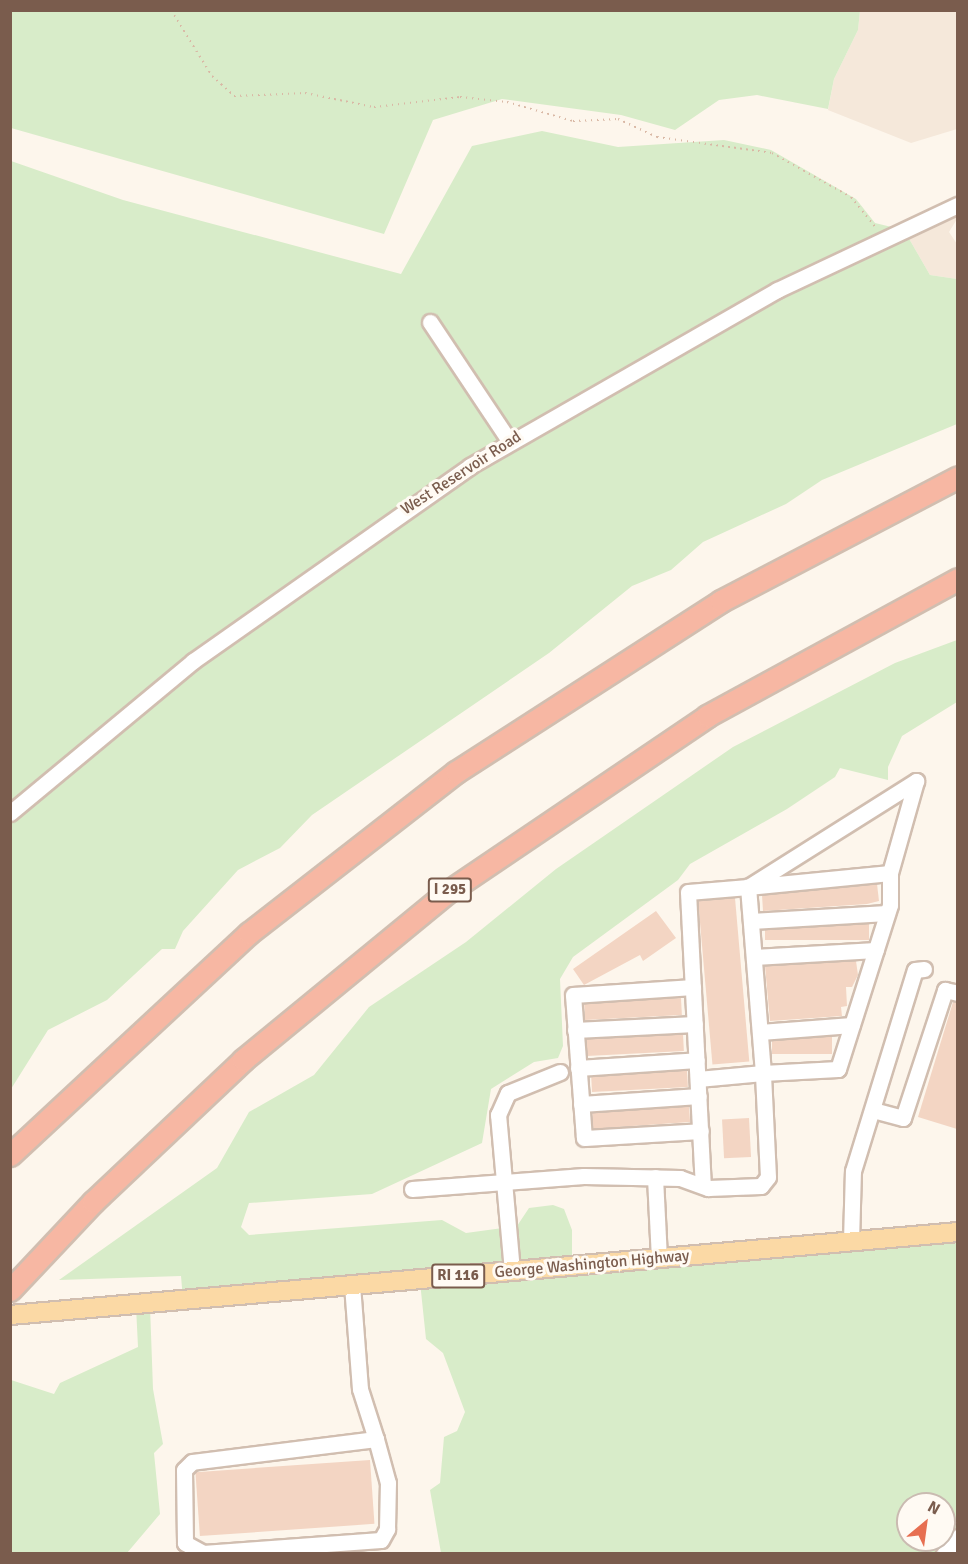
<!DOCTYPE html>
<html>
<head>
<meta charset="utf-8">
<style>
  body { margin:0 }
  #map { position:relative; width:968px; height:1564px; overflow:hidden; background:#fdf6ec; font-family:Signika,sans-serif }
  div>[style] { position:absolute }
  .residential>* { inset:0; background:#f5e8da }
  .green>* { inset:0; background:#d8ecc9 }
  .building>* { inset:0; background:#f3d5c3; transform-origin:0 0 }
  .path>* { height:2px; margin-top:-1px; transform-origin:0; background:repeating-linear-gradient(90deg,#d9b8a5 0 1.5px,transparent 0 6px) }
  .roads { filter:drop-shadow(2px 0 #d1beb0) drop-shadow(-2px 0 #d1beb0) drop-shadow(0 2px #d1beb0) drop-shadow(0 -2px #d1beb0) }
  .minor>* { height:15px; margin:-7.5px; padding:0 7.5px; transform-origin:7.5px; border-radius:7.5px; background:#fff }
  .major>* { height:18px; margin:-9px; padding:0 9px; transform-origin:9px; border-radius:9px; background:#fbd9a5 }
  .highway>* { height:21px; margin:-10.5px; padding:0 10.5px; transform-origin:10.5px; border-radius:10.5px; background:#f7b7a3 }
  span { translate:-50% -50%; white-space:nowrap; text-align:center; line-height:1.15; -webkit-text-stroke:6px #fffaf3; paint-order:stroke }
  .shield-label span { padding:2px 4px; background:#fffaf3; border:2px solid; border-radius:4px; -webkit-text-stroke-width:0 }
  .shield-label { font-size:15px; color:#7a5c4d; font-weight:700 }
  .street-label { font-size:16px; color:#7a5c4d }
  .frame { position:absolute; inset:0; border:12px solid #7a5c4d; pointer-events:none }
  .north { position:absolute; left:896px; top:1492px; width:60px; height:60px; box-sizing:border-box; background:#fffaf3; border:2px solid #cabbb1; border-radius:50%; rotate:29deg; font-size:16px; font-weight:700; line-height:24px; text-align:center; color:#7a5c4d }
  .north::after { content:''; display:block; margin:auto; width:21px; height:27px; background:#e76f51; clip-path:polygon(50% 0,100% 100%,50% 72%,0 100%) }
</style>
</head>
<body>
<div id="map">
  <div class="residential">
    <div style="clip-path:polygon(860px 11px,957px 11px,957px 129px,911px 143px,828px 110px,834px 79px,858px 30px)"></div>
    <div style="clip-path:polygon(957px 203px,957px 219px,949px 232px,957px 244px,957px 279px,930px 275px,904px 230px)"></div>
  </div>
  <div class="green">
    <div style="clip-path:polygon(10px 11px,11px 10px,860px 11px,858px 30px,834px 79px,828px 109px,757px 95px,719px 100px,675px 130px,621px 115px,502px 99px,433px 120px,384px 234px,11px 128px)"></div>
    <div style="clip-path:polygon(542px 131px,618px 147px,724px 140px,771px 150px,856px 199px,875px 223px,904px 230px,930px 275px,957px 279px,957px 424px,822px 480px,786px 504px,703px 542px,671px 570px,632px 586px,549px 653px,312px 815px,280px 848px,238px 870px,183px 931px,175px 949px,162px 949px,107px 1000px,48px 1030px,11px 1089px,11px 161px,123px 200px,401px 274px,472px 146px)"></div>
    <div style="clip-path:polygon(evenodd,957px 640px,957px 702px,902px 736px,888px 767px,888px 780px,840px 768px,835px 777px,787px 809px,690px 864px,678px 880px,573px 957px,560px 979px,563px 1046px,558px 1058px,534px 1062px,491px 1089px,482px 1143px,372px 1194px,249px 1203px,241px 1227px,249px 1235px,442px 1220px,466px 1233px,517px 1226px,529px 1208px,553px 1205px,564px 1209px,572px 1230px,572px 1265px,957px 1233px,957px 1553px,441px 1553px,430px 1490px,440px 1483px,444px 1437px,457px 1431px,465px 1412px,443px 1353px,426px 1339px,420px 1282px,183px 1300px,181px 1276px,59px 1280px,217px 1168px,249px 1112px,314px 1075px,369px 1007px,466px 942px,556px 869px,733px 747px,895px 663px,957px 640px,908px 1504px,944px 1504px,944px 1540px,908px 1540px,908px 1504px)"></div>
    <div style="clip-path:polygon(150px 1306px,153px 1389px,163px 1444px,154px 1453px,160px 1514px,127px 1553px,11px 1554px,11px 1380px,54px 1394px,60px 1383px,138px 1347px,136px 1307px)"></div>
  </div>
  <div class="building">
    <div style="clip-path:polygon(877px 884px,879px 901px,867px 904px,763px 911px,762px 895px)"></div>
    <div style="left:735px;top:898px;width:164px;height:37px;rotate:85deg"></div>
    <div style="clip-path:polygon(656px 911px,676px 938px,643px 961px,640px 955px,584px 985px,573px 969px)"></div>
    <div style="left:869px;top:924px;width:16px;height:104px;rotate:90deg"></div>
    <div style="clip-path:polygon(856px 961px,858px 975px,852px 987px,846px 987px,847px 1006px,841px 1007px,842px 1016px,770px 1021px,765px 966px)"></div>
    <div style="left:681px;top:998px;width:17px;height:97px;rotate:87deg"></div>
    <div style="clip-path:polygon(953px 1002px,957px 1003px,957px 1129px,918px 1117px)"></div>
    <div style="left:683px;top:1034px;width:17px;height:97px;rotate:87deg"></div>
    <div style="left:832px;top:1036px;width:18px;height:60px;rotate:90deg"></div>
    <div style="left:687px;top:1070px;width:17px;height:96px;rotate:87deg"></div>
    <div style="left:689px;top:1106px;width:16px;height:97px;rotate:86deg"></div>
    <div style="left:749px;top:1118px;width:39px;height:27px;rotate:87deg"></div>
    <div style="left:370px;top:1460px;width:64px;height:175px;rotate:86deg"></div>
  </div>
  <div class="path">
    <div style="left:171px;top:10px;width:78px;rotate:58.2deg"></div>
    <div style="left:212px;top:76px;width:30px;rotate:42deg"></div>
    <div style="left:234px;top:96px;width:71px;rotate:-2.4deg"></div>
    <div style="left:305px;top:93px;width:70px;rotate:11.5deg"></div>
    <div style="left:374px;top:107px;width:87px;rotate:-6.6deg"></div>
    <div style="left:460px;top:97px;width:47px;rotate:6.1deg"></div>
    <div style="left:507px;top:102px;width:69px;rotate:16.1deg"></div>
    <div style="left:573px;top:121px;width:45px;rotate:-2.5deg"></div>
    <div style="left:618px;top:119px;width:43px;rotate:24.8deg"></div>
    <div style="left:657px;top:137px;width:116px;rotate:7.9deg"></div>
    <div style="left:772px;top:153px;width:90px;rotate:29.1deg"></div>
    <div style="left:851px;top:197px;width:41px;rotate:50.9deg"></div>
  </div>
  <div class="roads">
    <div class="minor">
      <div style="left:430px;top:322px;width:144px;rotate:56.3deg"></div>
      <div style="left:10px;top:813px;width:238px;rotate:-39.7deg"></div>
      <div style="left:193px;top:661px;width:339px;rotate:-35.1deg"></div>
      <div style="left:470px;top:466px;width:354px;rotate:-29.8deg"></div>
      <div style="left:777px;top:290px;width:200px;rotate:-25.2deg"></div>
      <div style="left:751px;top:921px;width:136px;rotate:-3.4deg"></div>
      <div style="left:754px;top:957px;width:122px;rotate:-3.3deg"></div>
      <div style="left:693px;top:987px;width:120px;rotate:176.2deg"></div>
      <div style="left:573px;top:995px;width:143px;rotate:85.6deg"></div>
      <div style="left:584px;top:1138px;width:117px;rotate:-3.4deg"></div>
      <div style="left:575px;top:1030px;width:120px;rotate:-2.9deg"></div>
      <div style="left:760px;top:1032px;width:92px;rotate:-4.4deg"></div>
      <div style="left:578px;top:1068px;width:119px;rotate:-3.8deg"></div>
      <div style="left:698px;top:1079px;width:65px;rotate:-5.3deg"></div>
      <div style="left:763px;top:1073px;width:187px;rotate:-94.6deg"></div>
      <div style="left:748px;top:887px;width:199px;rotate:-32.2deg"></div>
      <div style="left:916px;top:781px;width:96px;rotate:105.8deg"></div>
      <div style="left:890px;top:873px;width:143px;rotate:174.4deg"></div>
      <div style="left:748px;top:887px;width:60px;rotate:175.2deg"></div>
      <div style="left:688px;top:892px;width:294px;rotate:87.1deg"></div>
      <div style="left:581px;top:1104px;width:118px;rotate:-3.9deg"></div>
      <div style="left:873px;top:1110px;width:31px;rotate:15deg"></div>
      <div style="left:903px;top:1118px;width:135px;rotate:-71.8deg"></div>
      <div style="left:945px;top:990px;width:13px;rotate:13deg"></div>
      <div style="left:655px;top:1177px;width:81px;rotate:87.2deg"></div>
      <div style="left:412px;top:1189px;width:172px;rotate:-4.3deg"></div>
      <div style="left:584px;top:1176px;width:96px;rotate:1.2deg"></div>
      <div style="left:680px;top:1178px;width:30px;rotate:20deg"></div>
      <div style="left:708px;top:1188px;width:53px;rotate:-2.2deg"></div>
      <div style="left:761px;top:1186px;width:11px;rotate:-52deg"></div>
      <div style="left:768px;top:1177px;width:104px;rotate:-92.8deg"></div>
      <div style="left:763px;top:1073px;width:75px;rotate:-3.1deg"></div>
      <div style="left:838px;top:1069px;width:172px;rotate:-72.4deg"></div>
      <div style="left:890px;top:905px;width:32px;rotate:-90deg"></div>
      <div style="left:851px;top:1241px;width:70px;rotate:-88.4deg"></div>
      <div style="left:853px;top:1171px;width:210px;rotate:-72.9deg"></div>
      <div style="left:915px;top:970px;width:9px;rotate:-6deg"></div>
      <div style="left:512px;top:1271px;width:157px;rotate:-95.1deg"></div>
      <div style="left:498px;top:1115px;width:24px;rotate:-66deg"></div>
      <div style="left:508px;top:1093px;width:56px;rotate:-22deg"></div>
      <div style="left:352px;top:1285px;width:104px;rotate:85.6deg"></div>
      <div style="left:360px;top:1389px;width:52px;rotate:72.3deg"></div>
      <div style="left:376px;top:1439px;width:185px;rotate:172.9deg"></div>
      <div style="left:192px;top:1462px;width:11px;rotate:135deg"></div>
      <div style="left:184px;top:1470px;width:73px;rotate:89.2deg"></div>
      <div style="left:185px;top:1543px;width:21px;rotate:29deg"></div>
      <div style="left:203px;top:1553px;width:178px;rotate:-4.2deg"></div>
      <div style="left:381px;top:1540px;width:13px;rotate:-61deg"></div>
      <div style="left:387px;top:1529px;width:46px;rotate:-88.8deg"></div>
      <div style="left:388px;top:1483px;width:46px;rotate:-105.3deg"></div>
      <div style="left:944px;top:1554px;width:22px;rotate:-51deg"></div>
    </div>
    <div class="major">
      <div style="left:10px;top:1315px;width:952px;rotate:-5deg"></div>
    </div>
    <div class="highway">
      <div style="left:10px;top:1155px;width:326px;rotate:-42.9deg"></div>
      <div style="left:249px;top:933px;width:262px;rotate:-37.9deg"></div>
      <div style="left:456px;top:772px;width:315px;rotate:-32.8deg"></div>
      <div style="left:721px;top:601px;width:267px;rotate:-27.6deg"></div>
      <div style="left:10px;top:1290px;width:121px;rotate:-46.7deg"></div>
      <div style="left:93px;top:1202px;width:207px;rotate:-43.4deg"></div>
      <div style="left:243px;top:1060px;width:266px;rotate:-39.4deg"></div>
      <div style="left:449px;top:891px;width:312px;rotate:-34.1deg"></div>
      <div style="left:707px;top:716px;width:286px;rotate:-28.6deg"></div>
    </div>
  </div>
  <div class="shield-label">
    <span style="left:450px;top:890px">I 295</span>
    <span style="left:458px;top:1276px">RI 116</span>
  </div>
  <div class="street-label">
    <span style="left:461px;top:473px;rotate:-33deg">West Reservoir Road</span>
    <span style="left:592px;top:1264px;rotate:-5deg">George Washington Highway</span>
  </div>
  <div class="frame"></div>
  <div class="north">N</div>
</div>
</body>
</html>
